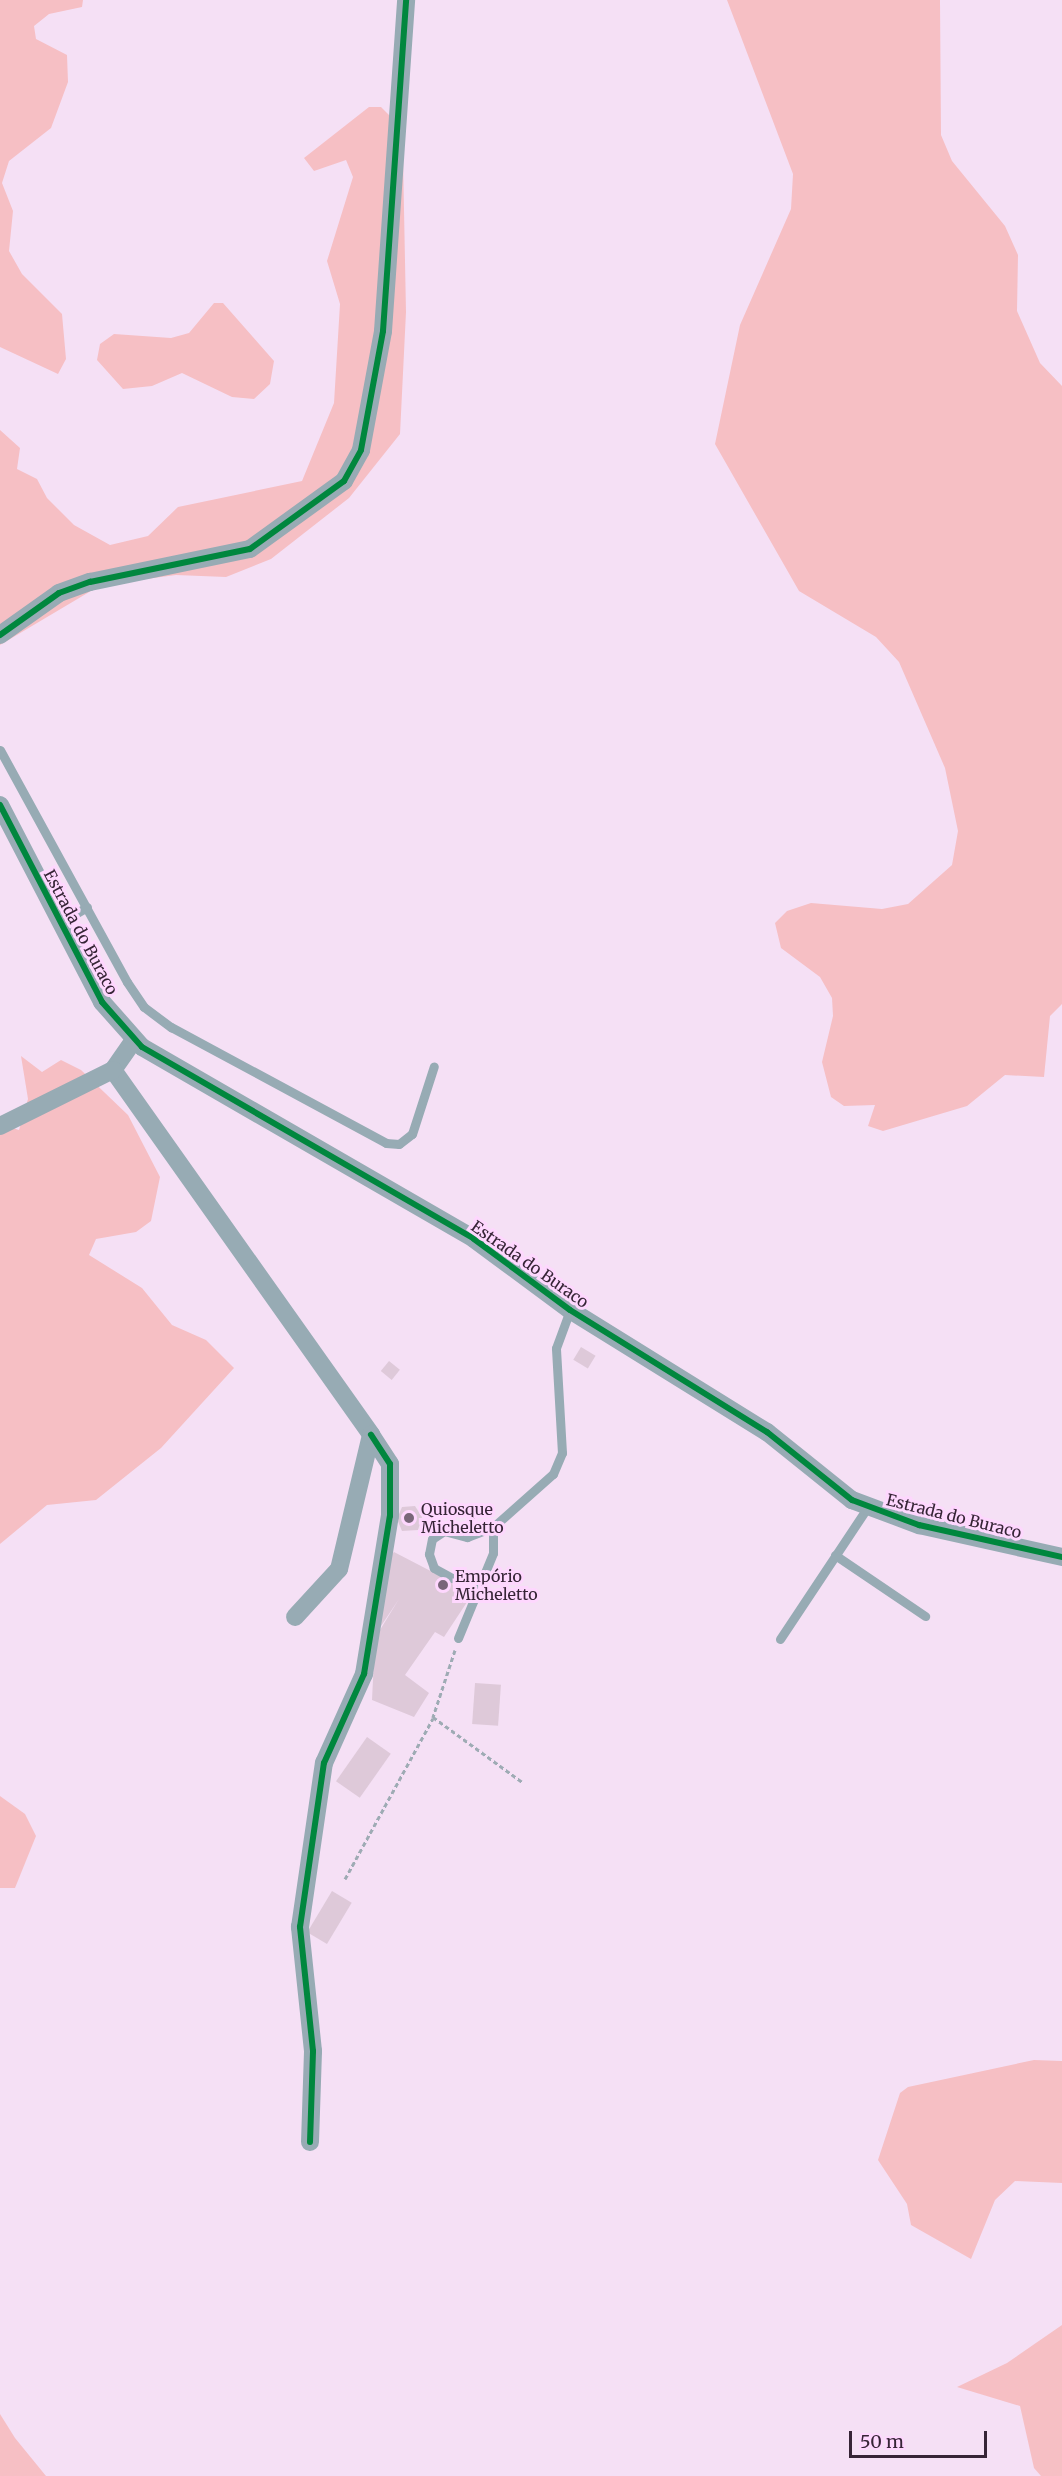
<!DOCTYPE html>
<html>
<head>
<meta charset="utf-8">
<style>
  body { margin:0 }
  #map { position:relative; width:1062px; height:2476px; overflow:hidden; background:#f5e0f5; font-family:Merriweather,serif }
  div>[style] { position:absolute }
  .green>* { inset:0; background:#f6bfc4 }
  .building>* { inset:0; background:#dec9d9; transform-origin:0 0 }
  .path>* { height:3px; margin-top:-1.5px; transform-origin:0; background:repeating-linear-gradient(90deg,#9eabb4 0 4.5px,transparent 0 7.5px) }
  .lane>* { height:9px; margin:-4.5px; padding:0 4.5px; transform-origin:4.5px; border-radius:4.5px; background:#97abb4 }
  .street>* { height:18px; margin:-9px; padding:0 9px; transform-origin:9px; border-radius:9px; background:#97abb4 }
  .cycleway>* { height:6px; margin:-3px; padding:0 3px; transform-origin:3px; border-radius:3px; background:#00873e }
  .dots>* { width:16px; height:16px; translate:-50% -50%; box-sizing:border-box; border:3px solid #fed7fe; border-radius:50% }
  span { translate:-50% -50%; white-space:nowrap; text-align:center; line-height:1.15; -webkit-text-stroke:6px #fed7fe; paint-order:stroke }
  .street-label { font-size:16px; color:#362436 }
  .poi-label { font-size:16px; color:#362436 }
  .left { translate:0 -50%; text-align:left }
  .scale { position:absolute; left:849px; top:2431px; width:138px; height:27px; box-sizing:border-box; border:3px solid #362436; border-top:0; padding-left:8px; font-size:18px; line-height:21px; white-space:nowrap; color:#362436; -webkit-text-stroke:4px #fed7fe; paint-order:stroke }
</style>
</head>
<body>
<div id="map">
  <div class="green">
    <div style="clip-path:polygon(0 0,83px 0,82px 7px,49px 14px,34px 26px,36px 39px,67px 55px,68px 82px,51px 128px,9px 161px,2px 183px,13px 211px,9px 251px,22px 274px,62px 314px,66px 359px,58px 374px,0 347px)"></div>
    <div style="clip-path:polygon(727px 0,940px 0,941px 135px,952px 161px,1005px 226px,1018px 255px,1017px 311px,1040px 363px,1062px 386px,1062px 1004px,1050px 1016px,1044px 1077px,1005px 1075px,967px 1106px,883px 1131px,868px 1126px,875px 1105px,844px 1106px,831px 1097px,822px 1062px,833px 1016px,832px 998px,820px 977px,781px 948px,775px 923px,787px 911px,811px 903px,882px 909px,908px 904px,952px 865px,958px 831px,945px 768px,899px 662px,876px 637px,799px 591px,715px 444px,740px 325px,791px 209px,793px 174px)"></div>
    <div style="clip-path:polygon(369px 107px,381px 107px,395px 121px,403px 158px,406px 312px,400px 434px,349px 498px,271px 559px,226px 577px,176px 575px,101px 585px,0 645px,0 430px,20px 448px,17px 469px,37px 479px,47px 498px,74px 525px,110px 545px,148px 536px,178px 507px,302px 481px,334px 403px,340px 304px,327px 261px,353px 177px,346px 160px,314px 171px,304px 158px)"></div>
    <div style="clip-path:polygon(214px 303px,223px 303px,274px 361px,270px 384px,254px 399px,232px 397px,182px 373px,152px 386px,123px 389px,97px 360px,100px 344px,114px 334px,171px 338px,189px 333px)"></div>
    <div style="clip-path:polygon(21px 1056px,42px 1072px,61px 1060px,81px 1070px,128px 1115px,160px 1177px,151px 1221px,136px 1232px,96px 1239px,89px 1255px,142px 1288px,172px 1325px,206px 1340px,234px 1368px,161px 1448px,96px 1500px,47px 1505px,0 1544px,0 1124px,19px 1130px,28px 1099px)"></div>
    <div style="clip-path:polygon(0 1796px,25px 1814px,36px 1836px,15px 1888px,0 1888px)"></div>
    <div style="clip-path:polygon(1034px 2060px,1062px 2061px,1062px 2183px,1015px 2181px,995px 2200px,971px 2259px,911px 2225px,907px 2204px,878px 2160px,900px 2093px,908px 2087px)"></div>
    <div style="clip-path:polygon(1062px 2325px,1062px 2476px,1041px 2476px,1034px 2468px,1020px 2406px,957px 2387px,1007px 2363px)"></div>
    <div style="clip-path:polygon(0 2414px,15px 2438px,46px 2476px,0 2476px)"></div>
  </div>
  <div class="building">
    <div style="left:581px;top:1347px;width:17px;height:15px;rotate:31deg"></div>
    <div style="left:389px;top:1361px;width:14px;height:13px;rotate:39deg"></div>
    <div style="clip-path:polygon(415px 1506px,422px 1517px,418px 1530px,402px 1531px,397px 1519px,402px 1507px)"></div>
    <div style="clip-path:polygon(394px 1552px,473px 1593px,444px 1637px,435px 1632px,405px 1675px,429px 1693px,414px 1717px,372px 1700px,375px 1638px,399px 1599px,375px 1635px,385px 1561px)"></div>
    <div style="left:475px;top:1683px;width:26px;height:41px;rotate:4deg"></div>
    <div style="left:367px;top:1737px;width:29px;height:54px;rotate:35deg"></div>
    <div style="left:332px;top:1891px;width:23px;height:48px;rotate:31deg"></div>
  </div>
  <div class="path">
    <div style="left:455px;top:1650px;width:71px;rotate:108.2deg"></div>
    <div style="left:433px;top:1717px;width:110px;rotate:36.1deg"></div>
    <div style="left:345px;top:1879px;width:183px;rotate:-61.3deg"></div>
  </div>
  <div class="lane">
    <div style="left:0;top:750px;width:264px;rotate:61.3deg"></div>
    <div style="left:127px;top:982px;width:30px;rotate:56deg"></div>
    <div style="left:144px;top:1007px;width:34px;rotate:37deg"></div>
    <div style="left:171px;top:1027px;width:244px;rotate:28.3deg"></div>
    <div style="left:386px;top:1143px;width:13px;rotate:4deg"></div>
    <div style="left:399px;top:1144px;width:16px;rotate:-38deg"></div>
    <div style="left:412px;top:1134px;width:71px;rotate:-72.1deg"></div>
    <div style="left:61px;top:922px;width:30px;rotate:-30deg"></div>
    <div style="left:835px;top:1555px;width:109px;rotate:34.1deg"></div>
    <div style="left:486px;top:1575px;width:34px;rotate:175deg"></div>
    <div style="left:452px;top:1578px;width:21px;rotate:-151deg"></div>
    <div style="left:434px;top:1568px;width:15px;rotate:-110deg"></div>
    <div style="left:429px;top:1554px;width:15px;rotate:-79deg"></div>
    <div style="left:432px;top:1539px;width:14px;rotate:-34deg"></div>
    <div style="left:444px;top:1531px;width:24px;rotate:15deg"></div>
    <div style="left:467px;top:1537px;width:28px;rotate:-21deg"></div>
    <div style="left:458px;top:1638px;width:92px;rotate:-67.6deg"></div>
    <div style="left:493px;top:1553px;width:26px;rotate:-90deg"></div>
    <div style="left:493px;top:1527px;width:80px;rotate:-41.5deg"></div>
    <div style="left:553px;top:1474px;width:23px;rotate:-67deg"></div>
    <div style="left:562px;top:1453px;width:105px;rotate:-93.3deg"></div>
    <div style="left:556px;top:1348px;width:40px;rotate:-69.8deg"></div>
    <div style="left:780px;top:1639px;width:157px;rotate:-56.4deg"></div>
  </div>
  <div class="street">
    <div style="left:0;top:635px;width:72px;rotate:-35.4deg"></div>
    <div style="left:59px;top:593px;width:33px;rotate:-20deg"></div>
    <div style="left:90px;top:582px;width:163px;rotate:-11.7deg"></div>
    <div style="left:250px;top:549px;width:116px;rotate:-35.9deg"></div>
    <div style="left:344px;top:481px;width:35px;rotate:-61deg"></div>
    <div style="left:361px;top:450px;width:121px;rotate:-79.5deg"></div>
    <div style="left:383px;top:331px;width:332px;rotate:-86deg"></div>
    <div style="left:0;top:805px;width:222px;rotate:62.6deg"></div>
    <div style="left:102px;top:1002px;width:60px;rotate:48.4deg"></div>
    <div style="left:142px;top:1047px;width:384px;rotate:30deg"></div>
    <div style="left:474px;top:1239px;width:119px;rotate:36.5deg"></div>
    <div style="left:570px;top:1310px;width:232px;rotate:31.8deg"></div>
    <div style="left:767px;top:1432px;width:109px;rotate:38.7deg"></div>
    <div style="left:852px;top:1500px;width:72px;rotate:20.5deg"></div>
    <div style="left:919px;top:1525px;width:147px;rotate:12.6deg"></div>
    <div style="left:134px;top:1040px;width:37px;rotate:125deg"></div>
    <div style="left:113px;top:1070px;width:447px;rotate:54.7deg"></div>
    <div style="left:371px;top:1435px;width:138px;rotate:103.4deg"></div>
    <div style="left:339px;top:1569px;width:65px;rotate:132.5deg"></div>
    <div style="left:0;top:1126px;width:126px;rotate:-26.4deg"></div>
    <div style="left:310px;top:2142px;width:91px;rotate:-88.1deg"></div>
    <div style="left:313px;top:2051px;width:125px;rotate:-96deg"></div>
    <div style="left:300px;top:1927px;width:166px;rotate:-81.7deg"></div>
    <div style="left:324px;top:1763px;width:98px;rotate:-65.8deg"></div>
    <div style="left:364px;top:1674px;width:160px;rotate:-80.7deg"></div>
    <div style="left:390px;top:1516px;width:52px;rotate:-90deg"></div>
    <div style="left:390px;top:1464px;width:35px;rotate:-123deg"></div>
  </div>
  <div class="cycleway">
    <div style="left:0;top:635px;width:72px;rotate:-35.4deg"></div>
    <div style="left:59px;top:593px;width:33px;rotate:-20deg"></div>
    <div style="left:90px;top:582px;width:163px;rotate:-11.7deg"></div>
    <div style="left:250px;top:549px;width:116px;rotate:-35.9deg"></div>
    <div style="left:344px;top:481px;width:35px;rotate:-61deg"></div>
    <div style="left:361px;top:450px;width:121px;rotate:-79.5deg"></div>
    <div style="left:383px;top:331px;width:332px;rotate:-86deg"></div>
    <div style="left:0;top:805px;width:222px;rotate:62.6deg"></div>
    <div style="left:102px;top:1002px;width:60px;rotate:48.4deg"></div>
    <div style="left:142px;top:1047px;width:384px;rotate:30deg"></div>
    <div style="left:474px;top:1239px;width:119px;rotate:36.5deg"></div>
    <div style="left:570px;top:1310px;width:232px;rotate:31.8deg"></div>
    <div style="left:767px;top:1432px;width:109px;rotate:38.7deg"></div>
    <div style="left:852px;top:1500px;width:72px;rotate:20.5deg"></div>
    <div style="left:919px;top:1525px;width:147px;rotate:12.6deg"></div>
    <div style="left:310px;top:2142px;width:91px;rotate:-88.1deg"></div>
    <div style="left:313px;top:2051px;width:125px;rotate:-96deg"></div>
    <div style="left:300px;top:1927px;width:166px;rotate:-81.7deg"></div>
    <div style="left:324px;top:1763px;width:98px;rotate:-65.8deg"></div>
    <div style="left:364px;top:1674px;width:160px;rotate:-80.7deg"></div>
    <div style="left:390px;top:1516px;width:52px;rotate:-90deg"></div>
    <div style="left:390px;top:1464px;width:35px;rotate:-123deg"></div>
  </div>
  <div class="dots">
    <div style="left:409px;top:1518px;background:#796679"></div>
    <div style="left:443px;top:1585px;background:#796679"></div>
  </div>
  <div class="street-label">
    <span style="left:81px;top:932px;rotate:62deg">Estrada do Buraco</span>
    <span style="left:530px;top:1264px;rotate:35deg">Estrada do Buraco</span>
    <span style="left:954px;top:1516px;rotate:14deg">Estrada do Buraco</span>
  </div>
  <div class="poi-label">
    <span class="left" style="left:421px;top:1518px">Quiosque<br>Micheletto</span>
    <span class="left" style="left:455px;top:1585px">Empório<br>Micheletto</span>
  </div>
  <div class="scale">50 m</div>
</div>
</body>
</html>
